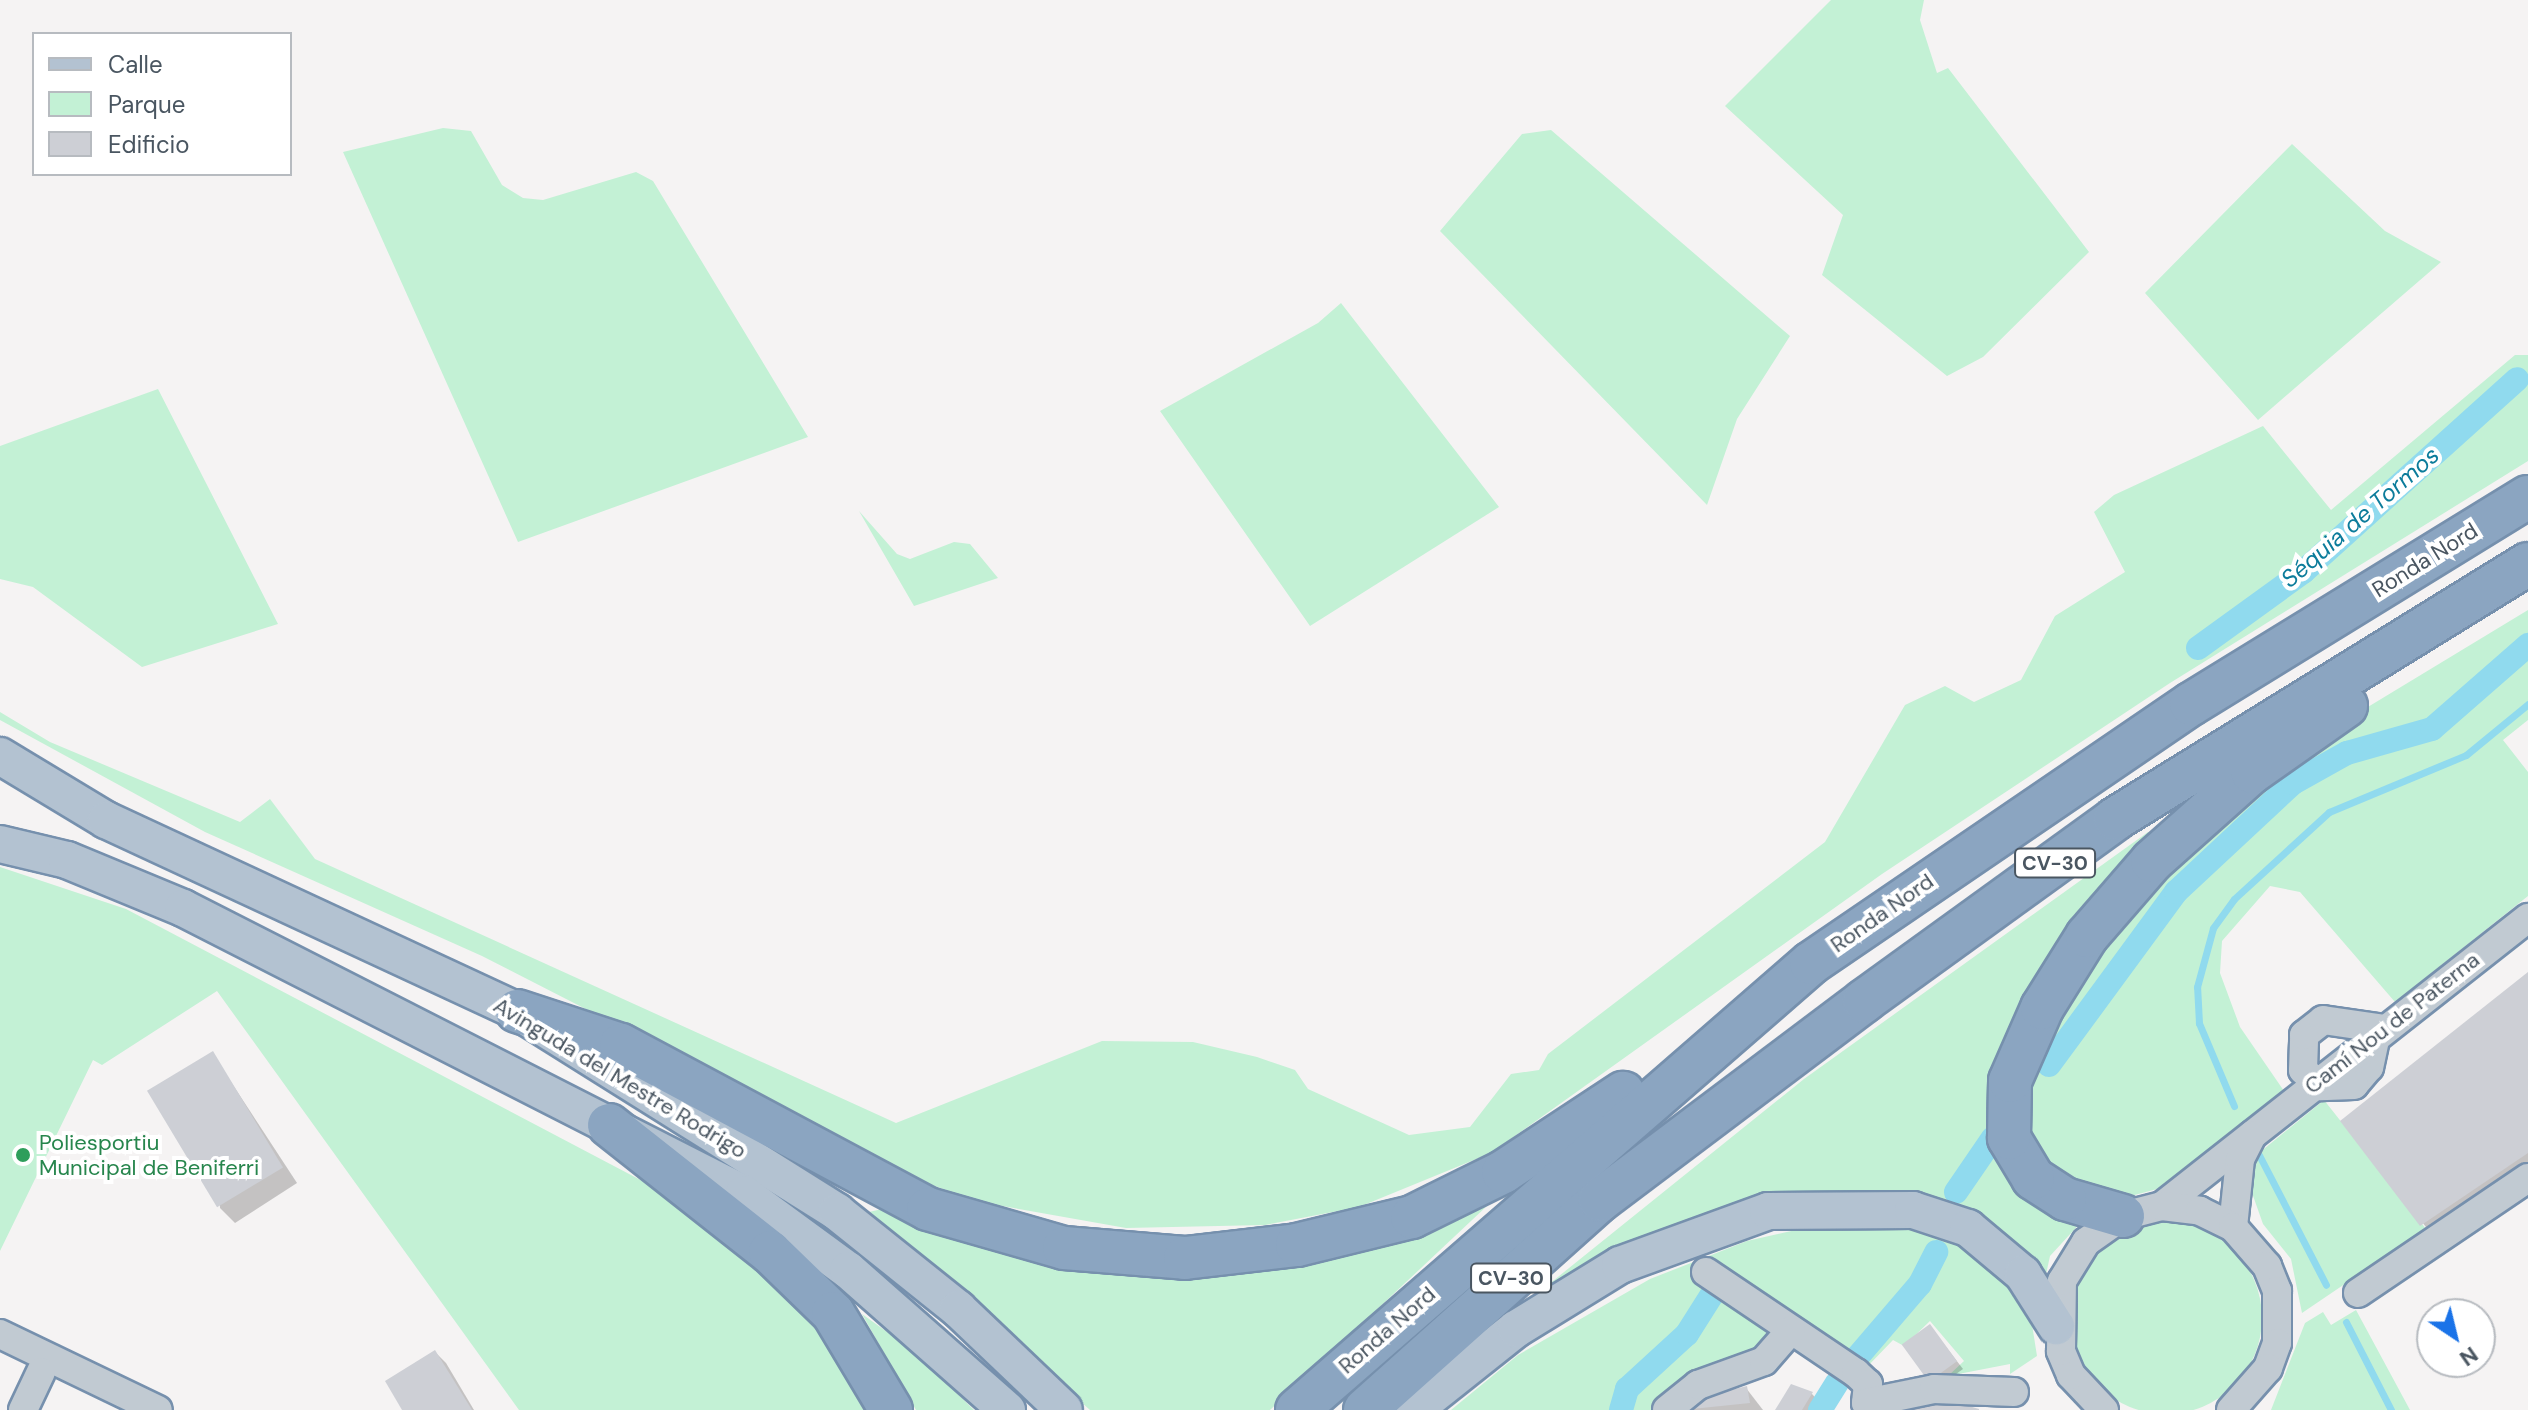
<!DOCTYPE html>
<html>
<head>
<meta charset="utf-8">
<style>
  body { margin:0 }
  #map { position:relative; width:2528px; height:1410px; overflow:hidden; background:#f5f3f3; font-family:"DM Sans",sans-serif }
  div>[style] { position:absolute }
  .green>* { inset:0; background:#c3f1d5 }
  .round { border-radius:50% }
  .shadow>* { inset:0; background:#0003 }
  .stream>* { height:7px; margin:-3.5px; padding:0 3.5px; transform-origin:3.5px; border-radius:3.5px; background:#90daee }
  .canal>* { height:24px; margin:-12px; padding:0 12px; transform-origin:12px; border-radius:12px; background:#90daee }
  .building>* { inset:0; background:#cdcfd5; transform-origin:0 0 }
  .roads { filter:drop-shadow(2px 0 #7690ad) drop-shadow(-2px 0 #7690ad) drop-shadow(0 2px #7690ad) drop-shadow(0 -2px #7690ad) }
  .minor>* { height:28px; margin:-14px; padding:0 14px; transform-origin:14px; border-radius:14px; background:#c1cad2 }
  .major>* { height:36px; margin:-18px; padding:0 18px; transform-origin:18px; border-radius:18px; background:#b3c2d1 }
  .highway>* { height:42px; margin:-21px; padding:0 21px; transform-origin:21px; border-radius:21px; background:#8ba5c1 }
  .dots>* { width:22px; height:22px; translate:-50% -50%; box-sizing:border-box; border:4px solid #fff; border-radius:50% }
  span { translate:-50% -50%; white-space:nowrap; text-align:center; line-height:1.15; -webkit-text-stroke:8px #fff; paint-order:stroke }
  .shield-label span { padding:2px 6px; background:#fff; border:2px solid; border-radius:6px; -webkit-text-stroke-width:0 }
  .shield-label { font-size:20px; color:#4a5661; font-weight:700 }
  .street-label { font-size:22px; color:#4a5661 }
  .leisure-label { font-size:22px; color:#27864d }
  .left { translate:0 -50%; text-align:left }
  .water-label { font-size:24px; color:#0c7c9b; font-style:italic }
  .legend { position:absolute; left:32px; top:32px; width:260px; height:144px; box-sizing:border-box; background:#fff; border:2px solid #b7bbc0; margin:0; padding:10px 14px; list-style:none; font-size:24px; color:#4a5661 }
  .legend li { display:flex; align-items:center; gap:16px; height:40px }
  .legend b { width:40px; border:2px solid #b7bbc0 }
  .north { position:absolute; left:2416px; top:1298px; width:80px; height:80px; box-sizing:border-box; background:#fff; border:2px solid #b7bbc0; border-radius:50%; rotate:145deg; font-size:22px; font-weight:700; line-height:32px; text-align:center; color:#4a5661 }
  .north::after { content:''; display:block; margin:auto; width:28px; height:36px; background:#1a73e8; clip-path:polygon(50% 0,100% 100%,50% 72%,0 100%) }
</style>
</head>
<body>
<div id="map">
  <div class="green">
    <div style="clip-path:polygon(1831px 0,1924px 0,1920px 20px,1937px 73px,1948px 68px,2089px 252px,1983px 357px,1947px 376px,1822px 275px,1843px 215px,1725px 106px)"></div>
    <div style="clip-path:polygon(443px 128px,471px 131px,502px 185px,523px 198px,543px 200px,636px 172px,653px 181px,808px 437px,518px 542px,343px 152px)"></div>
    <div style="clip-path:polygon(1551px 130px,1790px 336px,1737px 419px,1707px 505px,1440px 231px,1522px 134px)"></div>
    <div style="clip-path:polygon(2292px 144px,2385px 231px,2441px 262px,2258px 420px,2145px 293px)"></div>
    <div style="clip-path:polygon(1341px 303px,1499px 507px,1310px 626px,1160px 411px,1318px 323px)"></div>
    <div style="clip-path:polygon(2515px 355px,2528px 355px,2528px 461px,2170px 683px,1882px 874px,1491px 1153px,1359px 1207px,1265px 1225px,1126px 1228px,980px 1202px,926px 1183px,482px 956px,205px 832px,0 720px,0 712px,50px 742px,240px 822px,270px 799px,315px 859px,896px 1123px,1102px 1041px,1193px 1042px,1257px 1057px,1295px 1070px,1308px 1089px,1409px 1135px,1470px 1127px,1511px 1074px,1539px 1070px,1548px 1054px,1825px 842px,1905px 705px,1945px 686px,1974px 702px,2021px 680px,2055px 616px,2125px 572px,2094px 512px,2114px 495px,2263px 426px,2331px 510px)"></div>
    <div style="clip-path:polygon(158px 389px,278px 624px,142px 667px,33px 587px,0 579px,0 446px)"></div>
    <div style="clip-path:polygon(859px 511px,897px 554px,910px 559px,954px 542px,970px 544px,998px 578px,914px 606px)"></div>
    <div style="clip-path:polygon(2528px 610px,2528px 720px,2503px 740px,2528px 772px,2528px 896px,2395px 1002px,2300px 892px,2270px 886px,2222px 941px,2220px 973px,2240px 1027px,2284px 1091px,2172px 1185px,2116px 1200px,2052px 1179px,2025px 1127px,2028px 1088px,2063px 999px,2175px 860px,2353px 716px)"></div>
    <div style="clip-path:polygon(2148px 832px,2155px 838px,1994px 1108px,2084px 1219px,2050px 1256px,2045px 1279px,1829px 1197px,1533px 1297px,1804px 1079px)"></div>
    <div style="clip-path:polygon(0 867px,126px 909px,650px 1185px,738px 1249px,816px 1325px,864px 1410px,519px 1410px,217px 991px,102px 1065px,93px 1060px,0 1251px)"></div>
    <div style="clip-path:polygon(2324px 1100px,2426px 1229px,2302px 1313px,2291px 1259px,2263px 1224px,2251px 1190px,2254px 1157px)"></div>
    <div style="clip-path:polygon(1488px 1205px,1270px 1410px,1090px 1410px,869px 1212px,882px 1209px,1034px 1256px,1449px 1218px)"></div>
    <div style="clip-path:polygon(1836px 1221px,1929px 1226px,1998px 1263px,2030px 1312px,2037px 1356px,2010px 1374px,2010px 1364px,1948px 1376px,1964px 1361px,1930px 1321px,1904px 1346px,1893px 1340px,1864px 1370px,1768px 1329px,1773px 1340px,1671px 1410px,1451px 1410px,1518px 1355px,1650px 1279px,1747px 1241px)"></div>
    <div class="round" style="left:2070px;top:1222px;width:192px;height:192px"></div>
    <div style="clip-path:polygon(2356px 1310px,2410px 1410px,2271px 1410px,2305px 1323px,2323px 1312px,2331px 1325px)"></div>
    <div style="clip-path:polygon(862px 1314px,915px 1352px,974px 1410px,916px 1410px)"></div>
  </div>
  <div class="shadow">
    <div style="clip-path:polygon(2528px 975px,2528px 1178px,2433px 1236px,2343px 1121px)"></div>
    <div style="clip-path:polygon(212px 1053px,297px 1183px,235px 1223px,220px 1208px)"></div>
    <div style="clip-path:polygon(1936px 1334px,1963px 1369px,1938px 1387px,1931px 1380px)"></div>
    <div style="clip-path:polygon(435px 1352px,446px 1363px,474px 1410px,404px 1410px)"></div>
    <div style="clip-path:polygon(1792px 1387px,1812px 1394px,1827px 1410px,1776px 1410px)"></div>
    <div style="clip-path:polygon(1746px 1388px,1763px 1410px,1684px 1410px)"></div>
  </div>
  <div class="stream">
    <div style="left:2234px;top:1106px;width:90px;rotate:-112.9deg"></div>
    <div style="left:2199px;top:1023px;width:36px;rotate:-93deg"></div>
    <div style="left:2197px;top:987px;width:61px;rotate:-74.8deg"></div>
    <div style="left:2213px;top:928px;width:36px;rotate:-54deg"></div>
    <div style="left:2234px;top:899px;width:129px;rotate:-42.5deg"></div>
    <div style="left:2329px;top:812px;width:148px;rotate:-22.6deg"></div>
    <div style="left:2466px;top:755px;width:80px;rotate:-39.4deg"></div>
    <div style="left:2259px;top:1155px;width:146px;rotate:62.7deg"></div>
    <div style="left:2346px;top:1322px;width:99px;rotate:62.9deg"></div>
  </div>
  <div class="canal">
    <div style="left:2198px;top:648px;width:130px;rotate:-35.9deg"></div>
    <div style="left:2303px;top:572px;width:288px;rotate:-42deg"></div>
    <div style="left:2049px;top:1065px;width:215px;rotate:-53.7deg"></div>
    <div style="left:2176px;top:892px;width:160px;rotate:-43deg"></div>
    <div style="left:2293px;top:783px;width:62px;rotate:-29.1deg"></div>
    <div style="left:2347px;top:753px;width:88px;rotate:-15.8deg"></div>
    <div style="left:2432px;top:729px;width:128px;rotate:-41.2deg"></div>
    <div style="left:1956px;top:1192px;width:65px;rotate:-55.6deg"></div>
    <div style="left:1854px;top:1361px;width:101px;rotate:-49.4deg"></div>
    <div style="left:1920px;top:1284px;width:36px;rotate:-63deg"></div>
    <div style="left:1621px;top:1410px;width:22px;rotate:-74deg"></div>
    <div style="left:1627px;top:1389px;width:81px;rotate:-42.5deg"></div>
    <div style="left:1687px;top:1334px;width:45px;rotate:-57.7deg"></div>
    <div style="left:1820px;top:1410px;width:32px;rotate:-58deg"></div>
  </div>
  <div class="building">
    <div style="clip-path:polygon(2528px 972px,2528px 1153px,2420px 1226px,2340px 1121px)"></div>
    <div style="left:213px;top:1051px;width:136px;height:77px;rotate:59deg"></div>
    <div style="left:1930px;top:1324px;width:46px;height:35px;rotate:54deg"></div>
    <div style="clip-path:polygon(435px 1350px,472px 1410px,402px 1410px,385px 1381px)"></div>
    <div style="clip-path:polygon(1791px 1384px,1813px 1392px,1802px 1410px,1775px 1410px)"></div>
    <div style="clip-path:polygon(1747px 1386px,1750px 1403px,1682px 1410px,1698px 1398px)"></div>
    <div style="clip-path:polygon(1938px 1397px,1979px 1409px,1979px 1410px,1907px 1410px)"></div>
  </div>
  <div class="roads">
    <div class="minor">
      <div style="left:2376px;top:1035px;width:33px;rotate:102deg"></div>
      <div style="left:2369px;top:1067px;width:23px;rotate:130deg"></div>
      <div style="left:2354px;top:1085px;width:34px;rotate:178deg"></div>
      <div style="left:2320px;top:1086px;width:23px;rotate:-137deg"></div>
      <div style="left:2303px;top:1070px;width:35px;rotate:-88deg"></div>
      <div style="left:2304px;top:1035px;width:24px;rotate:-38deg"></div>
      <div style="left:2323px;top:1020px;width:63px;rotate:8.3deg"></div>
      <div style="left:2162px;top:1206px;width:466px;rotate:-38.2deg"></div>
      <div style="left:2233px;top:1227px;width:68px;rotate:-84.1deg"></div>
      <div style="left:2240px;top:1159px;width:27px;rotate:-63deg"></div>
      <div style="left:1706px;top:1272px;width:181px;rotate:34deg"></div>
      <div style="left:1856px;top:1373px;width:16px;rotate:43deg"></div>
      <div style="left:1868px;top:1384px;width:19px;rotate:96deg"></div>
      <div style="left:2358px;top:1293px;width:205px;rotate:-34.1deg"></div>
      <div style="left:0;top:1334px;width:175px;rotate:25.7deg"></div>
      <div style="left:1866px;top:1403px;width:69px;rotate:-11.6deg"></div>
      <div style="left:1934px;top:1389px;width:80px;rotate:2.1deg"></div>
      <div style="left:23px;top:1410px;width:42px;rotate:-64.7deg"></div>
      <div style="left:1667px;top:1410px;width:40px;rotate:-39deg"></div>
      <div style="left:1698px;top:1385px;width:70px;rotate:-20deg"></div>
      <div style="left:1764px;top:1361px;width:41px;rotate:-48.9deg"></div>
      <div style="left:2104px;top:1410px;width:48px;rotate:-133.3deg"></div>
      <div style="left:2071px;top:1375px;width:26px;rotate:-113deg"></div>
      <div style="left:2061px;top:1351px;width:70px;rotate:-89.2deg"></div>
      <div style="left:2062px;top:1281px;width:46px;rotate:-58.4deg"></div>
      <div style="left:2086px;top:1242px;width:45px;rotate:-35.1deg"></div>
      <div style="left:2123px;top:1216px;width:40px;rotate:-14.4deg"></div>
      <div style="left:2162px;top:1206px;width:38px;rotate:7deg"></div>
      <div style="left:2200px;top:1211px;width:37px;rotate:26deg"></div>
      <div style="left:2233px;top:1227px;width:52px;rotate:48.9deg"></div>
      <div style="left:2267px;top:1266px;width:27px;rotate:68deg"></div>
      <div style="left:2277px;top:1291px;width:52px;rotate:90deg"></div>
      <div style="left:2277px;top:1343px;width:27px;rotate:110deg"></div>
      <div style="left:2268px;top:1368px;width:56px;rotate:131.4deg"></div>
    </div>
    <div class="major">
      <div style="left:0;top:756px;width:124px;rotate:31.1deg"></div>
      <div style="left:106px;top:820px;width:453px;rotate:24.9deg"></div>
      <div style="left:517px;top:1011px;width:378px;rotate:32.1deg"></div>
      <div style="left:837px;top:1212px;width:155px;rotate:38.7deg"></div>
      <div style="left:958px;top:1309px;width:146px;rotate:43.6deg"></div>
      <div style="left:0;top:844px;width:69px;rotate:13.4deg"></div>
      <div style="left:67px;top:860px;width:126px;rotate:22.5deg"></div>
      <div style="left:183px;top:908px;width:630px;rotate:27.01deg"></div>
      <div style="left:744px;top:1194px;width:129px;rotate:36.2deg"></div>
      <div style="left:848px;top:1270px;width:212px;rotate:41.4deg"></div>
      <div style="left:1414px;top:1410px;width:130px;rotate:-38.5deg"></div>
      <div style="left:1516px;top:1329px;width:122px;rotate:-31.6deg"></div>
      <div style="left:1620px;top:1265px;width:158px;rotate:-20deg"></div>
      <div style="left:1768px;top:1211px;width:145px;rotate:-0.4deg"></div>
      <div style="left:1913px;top:1210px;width:58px;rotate:18.1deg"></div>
      <div style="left:1968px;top:1228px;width:72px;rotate:39.9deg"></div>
      <div style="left:2023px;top:1274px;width:62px;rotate:57.6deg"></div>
    </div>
    <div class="highway">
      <div style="left:517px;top:1011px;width:109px;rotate:18.1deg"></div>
      <div style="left:621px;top:1045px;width:348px;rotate:28.1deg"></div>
      <div style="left:928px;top:1209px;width:141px;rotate:16deg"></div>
      <div style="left:1064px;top:1248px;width:121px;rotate:4.7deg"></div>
      <div style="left:1185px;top:1258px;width:113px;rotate:-6.6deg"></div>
      <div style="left:1297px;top:1245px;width:118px;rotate:-13.7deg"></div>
      <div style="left:1412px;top:1217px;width:102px;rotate:-26.3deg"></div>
      <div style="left:1503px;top:1172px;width:144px;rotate:-33.4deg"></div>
      <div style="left:609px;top:1125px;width:205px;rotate:38.3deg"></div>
      <div style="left:770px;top:1252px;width:88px;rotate:44.1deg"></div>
      <div style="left:833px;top:1313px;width:113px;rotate:59.1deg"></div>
      <div style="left:2123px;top:1216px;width:60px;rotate:-163.7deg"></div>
      <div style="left:2065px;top:1199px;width:38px;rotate:-147deg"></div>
      <div style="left:2033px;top:1178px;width:47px;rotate:-121deg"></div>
      <div style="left:2009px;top:1138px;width:57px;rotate:-89deg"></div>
      <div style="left:2010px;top:1081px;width:80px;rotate:-66.3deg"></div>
      <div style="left:2042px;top:1008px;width:85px;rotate:-58deg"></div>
      <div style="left:2087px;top:936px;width:99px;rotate:-49.1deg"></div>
      <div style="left:2152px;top:861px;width:134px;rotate:-41.7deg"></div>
      <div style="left:2252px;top:772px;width:115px;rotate:-35.1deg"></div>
      <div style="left:1297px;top:1410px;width:681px;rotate:-41.01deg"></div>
      <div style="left:1811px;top:963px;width:460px;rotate:-34.3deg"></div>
      <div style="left:2191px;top:704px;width:395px;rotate:-31.6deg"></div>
      <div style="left:1365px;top:1410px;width:315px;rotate:-41.8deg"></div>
      <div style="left:1600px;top:1200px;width:331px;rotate:-37deg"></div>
      <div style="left:1864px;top:1001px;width:310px;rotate:-35.9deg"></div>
      <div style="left:2115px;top:819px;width:485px;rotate:-31.7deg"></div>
    </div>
  </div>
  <div class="dots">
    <div style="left:23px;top:1155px;background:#2e9e5b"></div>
  </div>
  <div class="shield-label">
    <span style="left:2055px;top:863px">CV-30</span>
    <span style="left:1511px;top:1278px">CV-30</span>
  </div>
  <div class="street-label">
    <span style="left:2425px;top:560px;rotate:-32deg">Ronda Nord</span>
    <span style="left:1882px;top:913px;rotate:-35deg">Ronda Nord</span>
    <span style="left:2392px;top:1023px;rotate:-38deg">Camí Nou de Paterna</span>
    <span style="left:620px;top:1078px;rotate:31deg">Avinguda del Mestre Rodrigo</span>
    <span style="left:1387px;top:1330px;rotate:-41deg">Ronda Nord</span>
  </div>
  <div class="leisure-label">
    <span class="left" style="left:39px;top:1155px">Poliesportiu<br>Municipal de Beniferri</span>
  </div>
  <div class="water-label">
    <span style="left:2360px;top:517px;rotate:-41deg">Séquia de Tormos</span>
  </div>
  <ul class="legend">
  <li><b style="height:10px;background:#b3c2d1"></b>Calle</li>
  <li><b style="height:22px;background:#c3f1d5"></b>Parque</li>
  <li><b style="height:22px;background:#cdcfd5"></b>Edificio</li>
  </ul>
  <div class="north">N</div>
</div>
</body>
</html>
